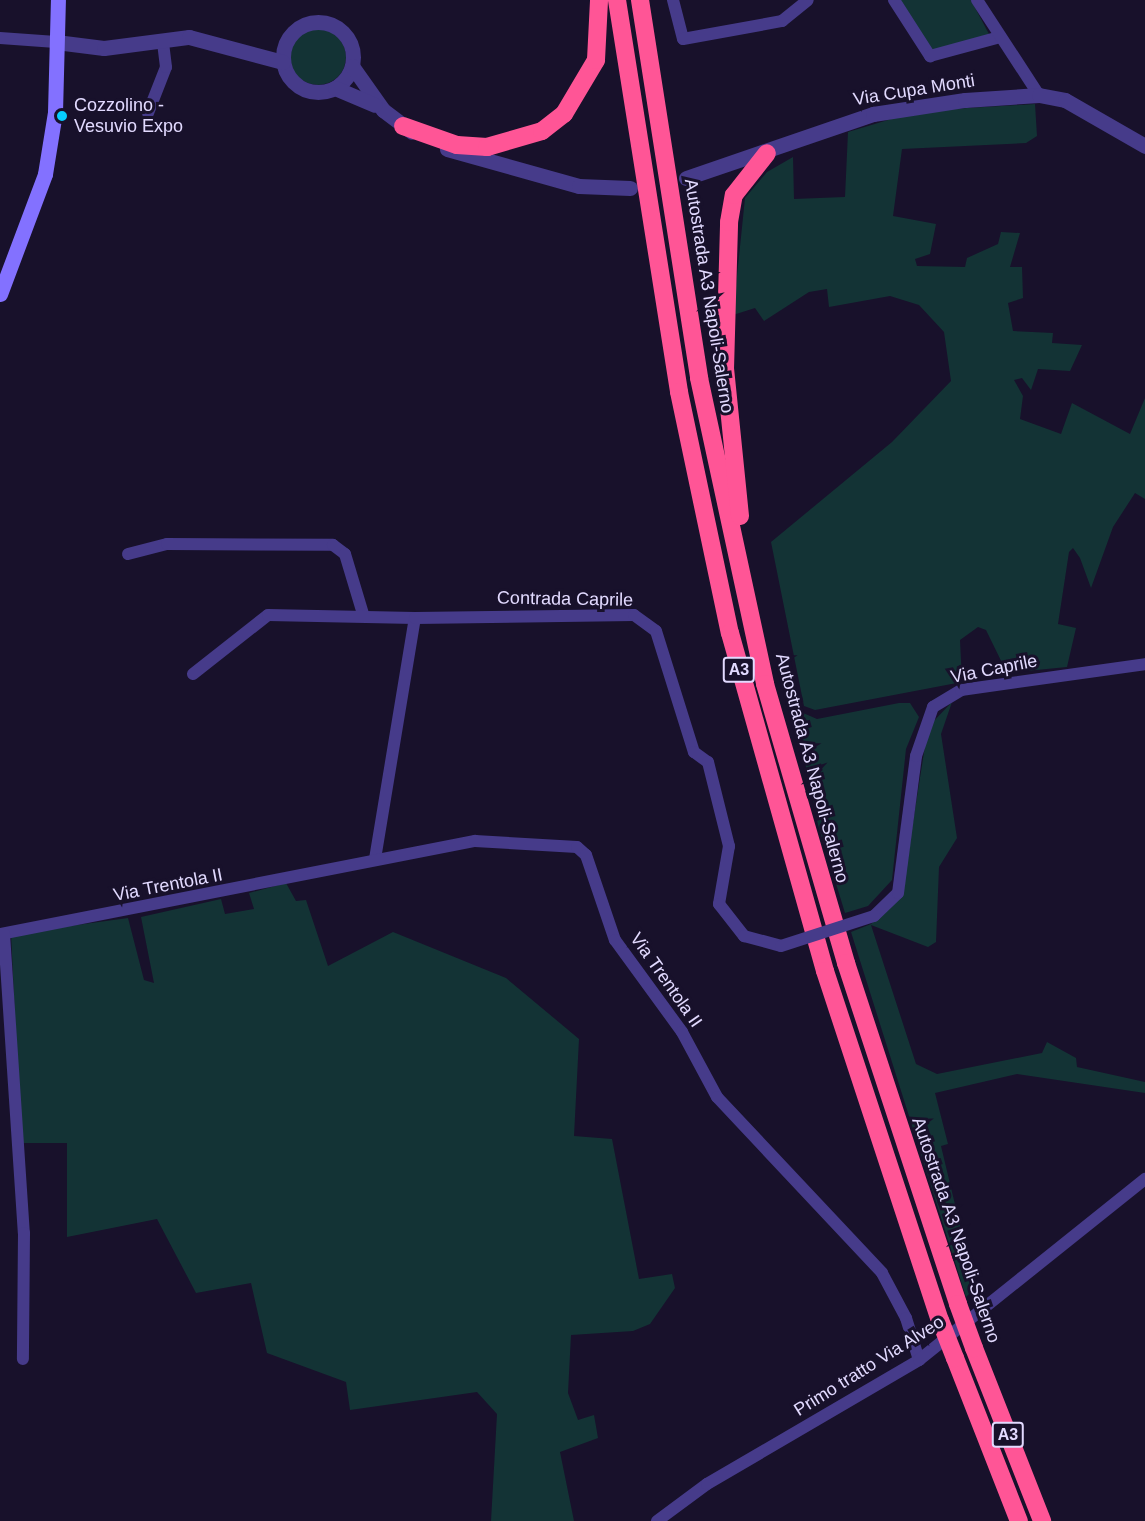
<!DOCTYPE html>
<html>
<head>
<meta charset="utf-8">
<style>
  body { margin:0 }
  #map { position:relative; width:1145px; height:1521px; overflow:hidden; background:#18112b; font-family:Arial,sans-serif }
  div>[style] { position:absolute }
  .green>* { inset:0; background:#133335 }
  .round { border-radius:50% }
  .minor>* { height:12px; margin:-6px; padding:0 6px; transform-origin:6px; border-radius:6px; background:#463b8a }
  .tertiary>* { height:15px; margin:-7.5px; padding:0 7.5px; transform-origin:7.5px; border-radius:7.5px; background:#463b8a }
  .tertiary>.ring { margin:-7.5px; padding:0; box-sizing:content-box; background:none; border:15px solid #463b8a; border-radius:50% }
  .secondary>* { height:15px; margin:-7.5px; padding:0 7.5px; transform-origin:7.5px; border-radius:7.5px; background:#8371ff }
  .motorway>* { height:18px; margin:-9px; padding:0 9px; transform-origin:9px; border-radius:9px; background:#ff5596 }
  .minor-bridge>* { height:12px; margin:-6px; padding:0 6px; transform-origin:6px; border-radius:6px; background:#463b8a }
  .motorway-bridge>* { height:18px; margin:-9px; padding:0 9px; transform-origin:9px; border-radius:9px; background:#ff5596 }
  .dots>* { width:16px; height:16px; translate:-50% -50%; box-sizing:border-box; border:3px solid #18112b; border-radius:50% }
  span { translate:-50% -50%; white-space:nowrap; text-align:center; line-height:1.15; -webkit-text-stroke:6px #18112b; paint-order:stroke }
  .shield-label span { padding:2px 4px; background:#18112b; border:2px solid; border-radius:4px; -webkit-text-stroke-width:0 }
  .shield-label { font-size:16px; color:#e2daff; font-weight:700 }
  .street-label { font-size:18px; color:#e2daff }
  .poi-label { font-size:18px; color:#e2daff }
  .left { translate:0 -50%; text-align:left }
</style>
</head>
<body>
<div id="map">
  <div class="green">
    <div style="clip-path:polygon(897px 0,971px 0,990px 36px,932px 50px)"></div>
    <div class="round" style="left:290px;top:29px;width:56px;height:56px"></div>
    <div style="clip-path:polygon(1035px 104px,1037px 136px,1026px 143px,902px 149px,893px 216px,936px 224px,930px 254px,915px 259px,917px 266px,965px 267px,967px 258px,998px 244px,1001px 232px,1020px 233px,1010px 267px,1022px 267px,1023px 298px,1008px 303px,1013px 331px,1053px 333px,1052px 343px,1082px 345px,1070px 371px,1038px 369px,1031px 390px,1022px 378px,1014px 380px,1023px 396px,1020px 419px,1061px 434px,1072px 403px,1130px 434px,1145px 398px,1145px 499px,1135px 493px,1113px 527px,1091px 588px,1080px 558px,1073px 548px,1069px 552px,1058px 624px,1076px 628px,1067px 667px,1007px 673px,986px 630px,978px 627px,960px 640px,962px 682px,815px 710px,804px 706px,771px 542px,892px 442px,951px 381px,944px 332px,919px 305px,890px 296px,829px 307px,827px 289px,809px 292px,764px 321px,755px 308px,733px 315px,745px 198px,767px 172px,793px 157px,794px 199px,845px 197px,848px 132px,918px 111px)"></div>
    <div style="clip-path:polygon(952px 702px,941px 734px,957px 838px,939px 867px,936px 942px,928px 947px,871px 925px,916px 1064px,937px 1074px,1042px 1053px,1047px 1042px,1076px 1058px,1077px 1067px,1145px 1082px,1145px 1093px,1017px 1074px,935px 1093px,948px 1144px,941px 1146px,975px 1288px,966px 1297px,851px 932px,871px 924px,902px 892px,928px 727px)"></div>
    <div style="clip-path:polygon(899px 703px,910px 703px,919px 717px,906px 749px,892px 880px,868px 906px,845px 913px,818px 825px,794px 709px,817px 719px)"></div>
    <div style="clip-path:polygon(286px 883px,296px 901px,306px 900px,328px 966px,393px 932px,506px 978px,579px 1039px,574px 1136px,612px 1139px,639px 1279px,672px 1274px,675px 1288px,650px 1324px,633px 1331px,571px 1335px,568px 1393px,578px 1420px,594px 1415px,598px 1438px,560px 1452px,574px 1521px,491px 1521px,497px 1414px,477px 1392px,350px 1410px,346px 1382px,267px 1353px,251px 1283px,196px 1293px,157px 1219px,67px 1237px,67px 1143px,21px 1143px,11px 934px,128px 918px,144px 980px,154px 983px,141px 917px,221px 899px,225px 914px,254px 909px,249px 893px)"></div>
  </div>
  <div class="minor">
    <div style="left:673px;top:0;width:40px;rotate:75.6deg"></div>
    <div style="left:683px;top:39px;width:101px;rotate:-10.3deg"></div>
    <div style="left:782px;top:21px;width:33px;rotate:-39deg"></div>
    <div style="left:894px;top:0;width:67px;rotate:57.3deg"></div>
    <div style="left:930px;top:56px;width:73px;rotate:-15.2deg"></div>
    <div style="left:977px;top:0;width:113px;rotate:56.9deg"></div>
    <div style="left:0;top:38px;width:56px;rotate:4.1deg"></div>
    <div style="left:148px;top:113px;width:49px;rotate:-68.6deg"></div>
    <div style="left:166px;top:67px;width:24px;rotate:-97deg"></div>
    <div style="left:128px;top:554px;width:40px;rotate:-14.4deg"></div>
    <div style="left:167px;top:544px;width:166px;rotate:0.3deg"></div>
    <div style="left:333px;top:545px;width:15px;rotate:37deg"></div>
    <div style="left:345px;top:554px;width:63px;rotate:73.3deg"></div>
    <div style="left:193px;top:674px;width:95px;rotate:-38.2deg"></div>
    <div style="left:268px;top:615px;width:147px;rotate:1.2deg"></div>
    <div style="left:375px;top:859px;width:244px;rotate:-80.6deg"></div>
    <div style="left:415px;top:618px;width:219px;rotate:-0.8deg"></div>
    <div style="left:634px;top:615px;width:27px;rotate:36deg"></div>
    <div style="left:656px;top:631px;width:127px;rotate:72.6deg"></div>
    <div style="left:694px;top:752px;width:17px;rotate:36deg"></div>
    <div style="left:708px;top:762px;width:87px;rotate:76deg"></div>
    <div style="left:729px;top:846px;width:59px;rotate:99.8deg"></div>
    <div style="left:719px;top:904px;width:41px;rotate:52deg"></div>
    <div style="left:744px;top:936px;width:38px;rotate:15deg"></div>
    <div style="left:874px;top:916px;width:33px;rotate:-44deg"></div>
    <div style="left:898px;top:893px;width:138px;rotate:-82.5deg"></div>
    <div style="left:916px;top:756px;width:52px;rotate:-70.9deg"></div>
    <div style="left:933px;top:707px;width:33px;rotate:-31deg"></div>
    <div style="left:961px;top:690px;width:186px;rotate:-8deg"></div>
    <div style="left:0;top:934px;width:484px;rotate:-11.1deg"></div>
    <div style="left:475px;top:841px;width:102px;rotate:3.4deg"></div>
    <div style="left:577px;top:847px;width:12px;rotate:42deg"></div>
    <div style="left:586px;top:855px;width:90px;rotate:71.2deg"></div>
    <div style="left:615px;top:940px;width:114px;rotate:53.9deg"></div>
    <div style="left:682px;top:1032px;width:74px;rotate:61.7deg"></div>
    <div style="left:717px;top:1097px;width:241px;rotate:46.8deg"></div>
    <div style="left:882px;top:1273px;width:51px;rotate:61.9deg"></div>
    <div style="left:906px;top:1318px;width:44px;rotate:72.8deg"></div>
    <div style="left:4px;top:934px;width:300px;rotate:86.2deg"></div>
    <div style="left:24px;top:1233px;width:126px;rotate:90.5deg"></div>
    <div style="left:657px;top:1521px;width:62px;rotate:-36.5deg"></div>
    <div style="left:707px;top:1484px;width:246px;rotate:-30.3deg"></div>
    <div style="left:919px;top:1360px;width:290px;rotate:-38.7deg"></div>
  </div>
  <div class="tertiary">
    <div class="ring" style="left:283px;top:22px;width:55px;height:55px"></div>
    <div style="left:56px;top:42px;width:48px;rotate:7.1deg"></div>
    <div style="left:104px;top:48px;width:86px;rotate:-7.4deg"></div>
    <div style="left:189px;top:37px;width:97px;rotate:14.9deg"></div>
    <div style="left:352px;top:66px;width:54px;rotate:54.8deg"></div>
    <div style="left:383px;top:110px;width:36px;rotate:37deg"></div>
    <div style="left:335px;top:88px;width:43px;rotate:23deg"></div>
    <div style="left:447px;top:149px;width:137px;rotate:15.7deg"></div>
    <div style="left:579px;top:186px;width:51px;rotate:2.2deg"></div>
    <div style="left:686px;top:178px;width:198px;rotate:-18.9deg"></div>
    <div style="left:873px;top:114px;width:93px;rotate:-8.7deg"></div>
    <div style="left:965px;top:100px;width:74px;rotate:-3.9deg"></div>
    <div style="left:1039px;top:95px;width:26px;rotate:11deg"></div>
    <div style="left:1065px;top:100px;width:92px;rotate:29.9deg"></div>
  </div>
  <div class="secondary">
    <div style="left:0;top:294px;width:128px;rotate:-69.4deg"></div>
    <div style="left:45px;top:174px;width:63px;rotate:-80.8deg"></div>
    <div style="left:55px;top:112px;width:112px;rotate:-88.5deg"></div>
  </div>
  <div class="motorway">
    <div style="left:617px;top:0;width:397px;rotate:81deg"></div>
    <div style="left:679px;top:392px;width:246px;rotate:78.1deg"></div>
    <div style="left:730px;top:633px;width:351px;rotate:74.3deg"></div>
    <div style="left:825px;top:971px;width:367px;rotate:71.8deg"></div>
    <div style="left:640px;top:0;width:383px;rotate:81.1deg"></div>
    <div style="left:699px;top:378px;width:313px;rotate:77.8deg"></div>
    <div style="left:765px;top:684px;width:291px;rotate:73.8deg"></div>
    <div style="left:846px;top:963px;width:359px;rotate:71.8deg"></div>
    <div style="left:403px;top:126px;width:57px;rotate:19.4deg"></div>
    <div style="left:457px;top:145px;width:30px;rotate:4deg"></div>
    <div style="left:487px;top:147px;width:57px;rotate:-16.2deg"></div>
    <div style="left:542px;top:131px;width:28px;rotate:-38deg"></div>
    <div style="left:564px;top:114px;width:63px;rotate:-59.3deg"></div>
    <div style="left:596px;top:60px;width:60px;rotate:-87.1deg"></div>
    <div style="left:740px;top:516px;width:148px;rotate:-95.8deg"></div>
    <div style="left:725px;top:369px;width:147px;rotate:-88.4deg"></div>
    <div style="left:729px;top:222px;width:27px;rotate:-80deg"></div>
    <div style="left:734px;top:195px;width:53px;rotate:-51.8deg"></div>
    <div style="left:974px;top:1348px;width:186px;rotate:68.5deg"></div>
    <div style="left:955px;top:1358px;width:175px;rotate:68.6deg"></div>
  </div>
  <div class="minor-bridge">
    <div style="left:781px;top:946px;width:98px;rotate:-17.9deg"></div>
  </div>
  <div class="motorway-bridge">
    <div style="left:958px;top:1304px;width:47px;rotate:70deg"></div>
    <div style="left:940px;top:1320px;width:41px;rotate:68.5deg"></div>
  </div>
  <div class="dots">
    <div style="left:62px;top:116px;background:#06ceff"></div>
  </div>
  <div class="shield-label">
    <span style="left:739px;top:670px">A3</span>
    <span style="left:1008px;top:1435px">A3</span>
  </div>
  <div class="street-label">
    <span style="left:914px;top:90px;rotate:-9deg">Via Cupa Monti</span>
    <span style="left:709px;top:296px;rotate:81deg">Autostrada A3 Napoli-Salerno</span>
    <span style="left:565px;top:599px;rotate:1deg">Contrada Caprile</span>
    <span style="left:994px;top:669px;rotate:-11deg">Via Caprile</span>
    <span style="left:812px;top:768px;rotate:75deg">Autostrada A3 Napoli-Salerno</span>
    <span style="left:168px;top:885px;rotate:-11deg">Via Trentola II</span>
    <span style="left:666px;top:980px;rotate:55deg">Via Trentola II</span>
    <span style="left:956px;top:1230px;rotate:71deg">Autostrada A3 Napoli-Salerno</span>
    <span style="left:869px;top:1366px;rotate:-32deg">Primo tratto Via Alveo</span>
  </div>
  <div class="poi-label">
    <span class="left" style="left:74px;top:116px">Cozzolino -<br>Vesuvio Expo</span>
  </div>
</div>
</body>
</html>
